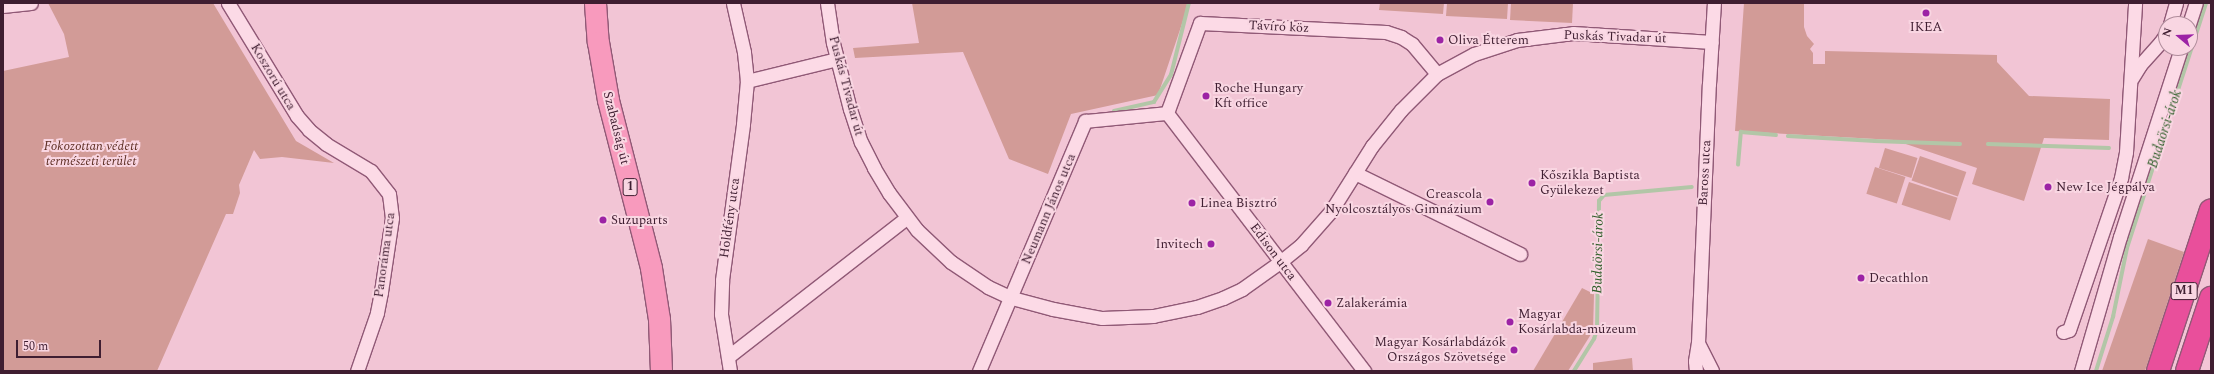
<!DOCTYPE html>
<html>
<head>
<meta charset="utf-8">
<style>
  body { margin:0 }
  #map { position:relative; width:2214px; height:374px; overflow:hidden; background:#f2c5d5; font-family:Spectral,serif }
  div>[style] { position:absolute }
  .green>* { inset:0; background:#d29b97; transform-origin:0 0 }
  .stream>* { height:3.5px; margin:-1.75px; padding:0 1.75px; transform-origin:1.75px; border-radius:1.75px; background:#b2c6a7 }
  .roads { filter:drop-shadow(1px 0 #905976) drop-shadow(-1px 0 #905976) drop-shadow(0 1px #905976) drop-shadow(0 -1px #905976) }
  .minor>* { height:13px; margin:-6.5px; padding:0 6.5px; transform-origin:6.5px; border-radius:6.5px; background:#fcdae6 }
  .primary>* { height:21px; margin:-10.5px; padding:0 10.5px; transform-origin:10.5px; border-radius:10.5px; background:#f89abd }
  .motorway>* { height:22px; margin:-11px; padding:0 11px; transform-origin:11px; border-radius:11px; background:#e94f9b }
  .dots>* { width:11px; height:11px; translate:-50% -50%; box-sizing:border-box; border:2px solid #f9d6e2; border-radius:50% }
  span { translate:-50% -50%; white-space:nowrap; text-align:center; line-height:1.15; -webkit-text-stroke:4px #f9d6e2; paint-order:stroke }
  .shield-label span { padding:1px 3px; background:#f9d6e2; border:1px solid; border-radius:3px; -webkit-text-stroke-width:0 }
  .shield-label { font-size:12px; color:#3f1e31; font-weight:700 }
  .street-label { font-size:13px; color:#3f1e31 }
  .poi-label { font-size:13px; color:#3f1e31 }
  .left { translate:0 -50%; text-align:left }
  .right { translate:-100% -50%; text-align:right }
  .park-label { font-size:13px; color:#5d2e23; font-style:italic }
  .water-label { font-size:14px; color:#32602c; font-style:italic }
  .frame { position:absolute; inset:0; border:4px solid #3f1e31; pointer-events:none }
  .north { position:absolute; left:2158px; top:16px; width:40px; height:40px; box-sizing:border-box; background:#f9d6e2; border:1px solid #af8c9b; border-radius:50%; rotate:289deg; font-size:11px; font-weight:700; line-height:16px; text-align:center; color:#3f1e31 }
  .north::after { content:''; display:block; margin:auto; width:14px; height:18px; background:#9c23a5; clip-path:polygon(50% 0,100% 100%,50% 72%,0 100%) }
  .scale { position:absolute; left:16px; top:340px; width:85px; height:18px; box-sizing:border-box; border:2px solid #3f1e31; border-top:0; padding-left:5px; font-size:12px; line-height:14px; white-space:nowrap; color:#3f1e31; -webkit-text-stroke:3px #f9d6e2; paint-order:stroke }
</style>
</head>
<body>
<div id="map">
  <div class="green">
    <div style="clip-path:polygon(48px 3px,213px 3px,296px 141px,334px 163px,282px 157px,260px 159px,254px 150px,239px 185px,240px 193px,233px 214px,226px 214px,157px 371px,3px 371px,3px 71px,69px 57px,64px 34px)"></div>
    <div style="clip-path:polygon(912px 3px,1189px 3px,1158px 95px,1071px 114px,1048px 174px,1009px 159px,963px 52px,855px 58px,853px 48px,919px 43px)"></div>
    <div style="clip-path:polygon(1380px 3px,1444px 3px,1443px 14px,1379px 10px)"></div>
    <div style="clip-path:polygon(1447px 3px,1508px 3px,1507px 19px,1446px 16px)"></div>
    <div style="clip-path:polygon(1511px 3px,1573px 3px,1572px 23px,1510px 20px)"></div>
    <div style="clip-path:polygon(1744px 3px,1804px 3px,1804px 27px,1807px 36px,1814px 44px,1810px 49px,1813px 53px,1813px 64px,1825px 64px,1825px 51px,1997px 55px,1997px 62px,2029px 96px,2110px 99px,2109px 140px,2044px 138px,2024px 201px,1972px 184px,1977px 168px,1894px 140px,1735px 131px)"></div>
    <div style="left:1885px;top:148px;width:34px;height:21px;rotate:17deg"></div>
    <div style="left:1920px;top:156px;width:49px;height:26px;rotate:19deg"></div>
    <div style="left:1875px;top:167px;width:32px;height:28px;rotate:18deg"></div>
    <div style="left:1909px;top:182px;width:51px;height:24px;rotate:18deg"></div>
    <div style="clip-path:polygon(2148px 239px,2184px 252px,2145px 371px,2102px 371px)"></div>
    <div style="clip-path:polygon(1582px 288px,1594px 294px,1593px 331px,1568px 371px,1533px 371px)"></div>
    <div style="clip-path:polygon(1632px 358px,1633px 371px,1593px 371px,1593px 363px)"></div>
  </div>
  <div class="stream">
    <div style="left:1114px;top:111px;width:41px;rotate:-12.7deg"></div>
    <div style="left:1154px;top:102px;width:32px;rotate:-58deg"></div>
    <div style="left:1171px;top:75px;width:74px;rotate:-76deg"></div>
    <div style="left:1788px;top:136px;width:87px;rotate:3.3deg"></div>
    <div style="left:1875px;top:141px;width:85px;rotate:2deg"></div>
    <div style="left:1988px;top:144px;width:121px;rotate:1.9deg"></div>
    <div style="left:1738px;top:165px;width:33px;rotate:-85deg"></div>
    <div style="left:1741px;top:132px;width:35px;rotate:5deg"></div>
    <div style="left:1574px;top:371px;width:38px;rotate:-58deg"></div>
    <div style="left:1594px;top:339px;width:9px;rotate:-72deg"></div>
    <div style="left:1597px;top:330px;width:129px;rotate:-89.1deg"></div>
    <div style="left:1599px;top:201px;width:8px;rotate:-50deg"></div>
    <div style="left:1604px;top:195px;width:88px;rotate:-5.2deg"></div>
    <div style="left:2096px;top:371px;width:57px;rotate:-72.5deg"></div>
    <div style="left:2113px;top:317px;width:70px;rotate:-78.5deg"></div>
    <div style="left:2127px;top:248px;width:257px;rotate:-72.1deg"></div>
  </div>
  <div class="roads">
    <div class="minor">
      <div style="left:228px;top:3px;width:132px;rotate:58.6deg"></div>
      <div style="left:297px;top:116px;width:18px;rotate:49deg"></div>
      <div style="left:309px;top:130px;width:22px;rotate:39deg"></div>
      <div style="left:326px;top:144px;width:52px;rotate:31deg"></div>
      <div style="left:371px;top:171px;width:29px;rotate:52deg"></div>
      <div style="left:389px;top:194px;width:24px;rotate:83deg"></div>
      <div style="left:392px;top:218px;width:75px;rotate:98.5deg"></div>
      <div style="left:381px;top:292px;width:21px;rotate:101deg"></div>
      <div style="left:377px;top:313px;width:61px;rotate:109deg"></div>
      <div style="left:827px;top:3px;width:40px;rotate:81.5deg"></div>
      <div style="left:833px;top:43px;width:68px;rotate:75.6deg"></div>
      <div style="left:850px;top:109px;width:35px;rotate:72deg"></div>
      <div style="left:861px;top:142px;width:29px;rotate:63deg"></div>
      <div style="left:874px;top:168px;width:29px;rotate:59deg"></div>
      <div style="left:889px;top:193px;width:46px;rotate:52.9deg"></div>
      <div style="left:917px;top:230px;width:47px;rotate:43.3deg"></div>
      <div style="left:951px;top:262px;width:45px;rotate:34deg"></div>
      <div style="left:988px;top:287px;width:26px;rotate:25deg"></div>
      <div style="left:1012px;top:298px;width:42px;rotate:15deg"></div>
      <div style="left:1053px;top:309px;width:50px;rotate:10.4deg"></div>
      <div style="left:1102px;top:318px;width:51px;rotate:-2.2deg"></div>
      <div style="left:1153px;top:316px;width:45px;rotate:-11.6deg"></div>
      <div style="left:1197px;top:307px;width:28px;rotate:-19deg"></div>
      <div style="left:1223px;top:298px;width:21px;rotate:-25deg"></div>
      <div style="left:1242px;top:289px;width:47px;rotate:-35.4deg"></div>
      <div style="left:1280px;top:262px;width:27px;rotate:-39deg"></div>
      <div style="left:1301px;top:245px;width:45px;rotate:-48.6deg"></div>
      <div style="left:1331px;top:211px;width:77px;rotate:-57.8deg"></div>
      <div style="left:1372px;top:146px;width:46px;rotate:-51.1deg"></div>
      <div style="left:1401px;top:110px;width:51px;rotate:-45deg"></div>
      <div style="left:1437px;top:74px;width:42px;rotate:-28.4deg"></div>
      <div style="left:1474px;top:54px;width:45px;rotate:-18deg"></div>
      <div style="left:1517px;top:40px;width:56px;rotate:-7.1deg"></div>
      <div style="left:1573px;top:33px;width:139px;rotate:3.7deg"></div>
      <div style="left:3px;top:6px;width:28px;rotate:-6deg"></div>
      <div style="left:2170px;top:24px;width:22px;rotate:-74deg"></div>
      <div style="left:2189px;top:24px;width:22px;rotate:-72deg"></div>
      <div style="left:2132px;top:78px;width:15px;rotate:-58deg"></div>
      <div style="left:2140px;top:65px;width:30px;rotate:-48deg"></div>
      <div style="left:2160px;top:43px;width:11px;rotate:-56deg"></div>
      <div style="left:747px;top:81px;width:93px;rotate:-13.7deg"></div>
      <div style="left:1167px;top:113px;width:96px;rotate:-69.9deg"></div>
      <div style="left:1200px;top:23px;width:186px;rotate:2.8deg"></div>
      <div style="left:1386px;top:32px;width:16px;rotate:18deg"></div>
      <div style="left:1401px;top:37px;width:13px;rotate:32deg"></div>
      <div style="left:1412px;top:44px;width:39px;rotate:50deg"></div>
      <div style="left:1167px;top:113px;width:325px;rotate:52.6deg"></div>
      <div style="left:1355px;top:173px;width:184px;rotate:26.1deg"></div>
      <div style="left:2063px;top:332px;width:6px;rotate:-18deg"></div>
      <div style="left:2069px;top:330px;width:161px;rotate:-71.1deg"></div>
      <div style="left:2121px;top:178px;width:26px;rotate:-79deg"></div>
      <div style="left:2126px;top:152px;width:149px;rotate:-86.5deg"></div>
      <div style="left:1698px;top:343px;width:31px;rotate:63deg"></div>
      <div style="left:729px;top:356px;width:224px;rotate:-37.9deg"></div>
      <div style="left:730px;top:371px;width:58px;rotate:-99deg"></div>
      <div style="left:721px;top:314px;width:34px;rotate:-88deg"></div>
      <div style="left:722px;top:280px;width:157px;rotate:-82.3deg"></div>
      <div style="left:743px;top:124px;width:43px;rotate:-84.7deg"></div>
      <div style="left:747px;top:81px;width:29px;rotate:-96deg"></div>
      <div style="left:744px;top:52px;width:50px;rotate:-102.7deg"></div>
      <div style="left:979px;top:371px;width:272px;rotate:-67deg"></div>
      <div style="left:1085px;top:121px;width:82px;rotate:-5.6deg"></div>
      <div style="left:1696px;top:371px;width:10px;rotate:-96deg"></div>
      <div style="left:1695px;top:361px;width:18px;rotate:-81deg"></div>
      <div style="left:1698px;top:343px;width:259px;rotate:-87.6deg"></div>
      <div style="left:1709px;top:84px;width:81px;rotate:-86.5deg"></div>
      <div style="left:2081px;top:371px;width:140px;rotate:-73.8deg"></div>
      <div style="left:2120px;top:237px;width:199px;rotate:-72.1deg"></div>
    </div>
    <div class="primary">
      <div style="left:595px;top:3px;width:39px;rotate:86deg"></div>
      <div style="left:598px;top:42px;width:59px;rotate:80.2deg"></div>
      <div style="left:608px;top:100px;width:173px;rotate:75.6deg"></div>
      <div style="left:651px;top:268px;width:52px;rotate:81.1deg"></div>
      <div style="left:659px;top:319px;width:52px;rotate:87.8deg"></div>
    </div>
    <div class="motorway">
      <div style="left:2158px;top:371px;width:169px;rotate:-71.8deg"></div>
      <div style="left:2187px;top:371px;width:77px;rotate:-71.8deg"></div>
    </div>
  </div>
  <div class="dots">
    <div style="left:1926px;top:13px;background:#9c23a5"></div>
    <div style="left:1440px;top:40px;background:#9c23a5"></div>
    <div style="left:1206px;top:96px;background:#9c23a5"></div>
    <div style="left:1532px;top:183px;background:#9c23a5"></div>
    <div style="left:2048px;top:187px;background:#9c23a5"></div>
    <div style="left:1490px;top:202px;background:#9c23a5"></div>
    <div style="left:1192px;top:203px;background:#9c23a5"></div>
    <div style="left:603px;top:220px;background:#9c23a5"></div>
    <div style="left:1211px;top:244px;background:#9c23a5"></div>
    <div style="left:1861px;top:278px;background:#9c23a5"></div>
    <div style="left:1328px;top:303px;background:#9c23a5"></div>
    <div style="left:1510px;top:322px;background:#9c23a5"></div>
    <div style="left:1514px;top:350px;background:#9c23a5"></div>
  </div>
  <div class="shield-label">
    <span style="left:630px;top:187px">1</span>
    <span style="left:2184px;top:291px">M1</span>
  </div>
  <div class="street-label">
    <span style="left:1279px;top:27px;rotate:3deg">Távíró köz</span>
    <span style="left:1615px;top:37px;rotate:2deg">Puskás Tivadar út</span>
    <span style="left:273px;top:77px;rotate:59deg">Koszorú utca</span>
    <span style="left:846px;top:86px;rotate:75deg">Puskás Tivadar út</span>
    <span style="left:616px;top:128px;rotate:76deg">Szabadság út</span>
    <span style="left:1705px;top:173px;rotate:-87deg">Baross utca</span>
    <span style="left:1049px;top:209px;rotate:-67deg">Neumann János utca</span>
    <span style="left:730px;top:218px;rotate:-82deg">Holdfény utca</span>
    <span style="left:1273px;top:252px;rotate:53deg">Edison utca</span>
    <span style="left:385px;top:255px;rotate:-82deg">Panoráma utca</span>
  </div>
  <div class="poi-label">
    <span style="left:1926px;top:27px">IKEA</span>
    <span class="left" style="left:1448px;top:40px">Oliva Étterem</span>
    <span class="left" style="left:1214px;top:96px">Roche Hungary<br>Kft office</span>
    <span class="left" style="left:1540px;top:183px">Kőszikla Baptista<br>Gyülekezet</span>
    <span class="left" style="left:2056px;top:187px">New Ice Jégpálya</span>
    <span class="right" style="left:1482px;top:202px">Creascola<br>Nyolcosztályos Gimnázium</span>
    <span class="left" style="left:1200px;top:203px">Linea Bisztró</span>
    <span class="left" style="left:611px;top:220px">Suzuparts</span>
    <span class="right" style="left:1203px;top:244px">Invitech</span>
    <span class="left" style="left:1869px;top:278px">Decathlon</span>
    <span class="left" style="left:1336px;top:303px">Zalakerámia</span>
    <span class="left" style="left:1518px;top:322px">Magyar<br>Kosárlabda-múzeum</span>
    <span class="right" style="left:1506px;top:350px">Magyar Kosárlabdázók<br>Országos Szövetsége</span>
  </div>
  <div class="park-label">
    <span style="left:91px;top:154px">Fokozottan védett<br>természeti terület</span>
  </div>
  <div class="water-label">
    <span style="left:2165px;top:129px;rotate:-72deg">Budaörsi-árok</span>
    <span style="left:1598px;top:253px;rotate:-89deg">Budaörsi-árok</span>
  </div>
  <div class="frame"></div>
  <div class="north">N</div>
  <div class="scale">50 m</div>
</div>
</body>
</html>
